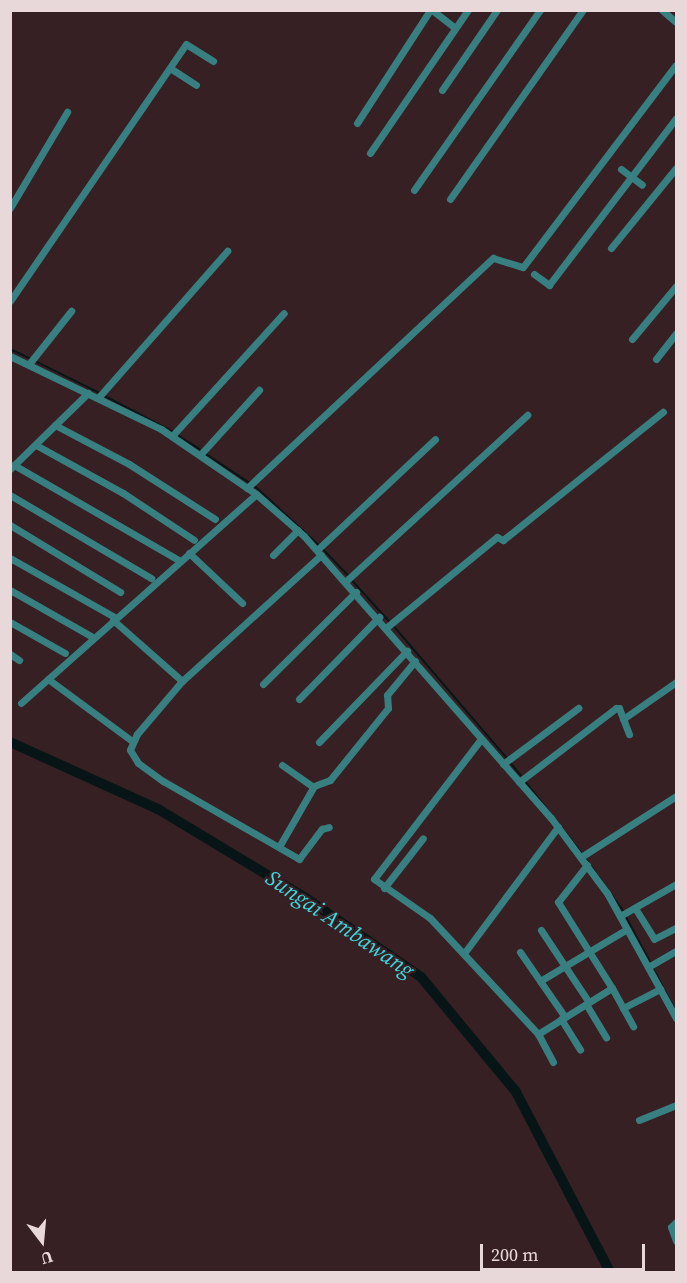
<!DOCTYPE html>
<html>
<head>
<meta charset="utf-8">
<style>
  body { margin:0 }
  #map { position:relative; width:687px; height:1283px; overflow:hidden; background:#372023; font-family:"Source Serif 4",serif }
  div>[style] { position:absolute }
  .stream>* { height:1.5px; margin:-0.75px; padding:0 0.75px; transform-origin:0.75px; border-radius:0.75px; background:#081516 }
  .river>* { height:10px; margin:-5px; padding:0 5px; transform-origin:5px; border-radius:5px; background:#081516 }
  .minor>* { height:7px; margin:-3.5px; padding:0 3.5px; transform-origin:3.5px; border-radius:3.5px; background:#387f81 }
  span { translate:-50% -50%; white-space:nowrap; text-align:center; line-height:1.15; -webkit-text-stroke:4.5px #372023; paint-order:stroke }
  .water-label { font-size:22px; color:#39d9df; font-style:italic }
  .frame { position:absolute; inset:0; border:12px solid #e9d8da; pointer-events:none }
  .north { position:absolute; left:12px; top:1211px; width:60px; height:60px; -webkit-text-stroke:4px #372023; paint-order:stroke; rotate:164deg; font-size:16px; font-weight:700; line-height:24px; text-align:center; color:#e9d8da }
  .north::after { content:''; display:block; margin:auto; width:21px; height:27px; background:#e9d8da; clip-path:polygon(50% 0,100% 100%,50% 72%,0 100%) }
  .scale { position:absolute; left:480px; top:1244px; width:165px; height:27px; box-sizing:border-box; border:3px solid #e9d8da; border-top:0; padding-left:8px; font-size:18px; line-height:21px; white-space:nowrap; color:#e9d8da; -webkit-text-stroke:4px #372023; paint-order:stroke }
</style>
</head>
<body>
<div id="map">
  <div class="stream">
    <div style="left:10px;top:349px;width:23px;rotate:25deg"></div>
    <div style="left:35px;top:361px;width:70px;rotate:26.2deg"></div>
    <div style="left:105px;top:396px;width:76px;rotate:27.6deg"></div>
    <div style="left:176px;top:434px;width:28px;rotate:32deg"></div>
    <div style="left:206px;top:454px;width:53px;rotate:33.4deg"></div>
    <div style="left:254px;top:485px;width:88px;rotate:42.7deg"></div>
    <div style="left:322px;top:548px;width:37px;rotate:46deg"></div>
    <div style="left:351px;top:579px;width:58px;rotate:47.8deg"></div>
    <div style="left:393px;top:625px;width:175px;rotate:49.4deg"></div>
    <div style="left:510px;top:762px;width:17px;rotate:50deg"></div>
    <div style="left:526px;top:782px;width:89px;rotate:51.8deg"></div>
    <div style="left:586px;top:859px;width:63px;rotate:54deg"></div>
    <div style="left:627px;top:918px;width:49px;rotate:61.9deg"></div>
    <div style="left:654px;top:969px;width:47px;rotate:62.4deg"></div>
  </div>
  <div class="river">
    <div style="left:10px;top:742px;width:162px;rotate:24.4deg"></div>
    <div style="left:158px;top:809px;width:170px;rotate:31.1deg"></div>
    <div style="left:304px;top:897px;width:142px;rotate:34.4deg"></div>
    <div style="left:421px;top:977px;width:149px;rotate:50.4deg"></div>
    <div style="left:516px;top:1092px;width:203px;rotate:62.4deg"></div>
  </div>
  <div class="minor">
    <div style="left:432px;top:10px;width:29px;rotate:38deg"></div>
    <div style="left:662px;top:10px;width:18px;rotate:41deg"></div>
    <div style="left:170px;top:68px;width:31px;rotate:33deg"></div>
    <div style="left:442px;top:90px;width:97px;rotate:-55.5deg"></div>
    <div style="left:357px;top:123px;width:135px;rotate:-57.1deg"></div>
    <div style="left:370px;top:153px;width:173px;rotate:-55.6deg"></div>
    <div style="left:621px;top:169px;width:26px;rotate:37deg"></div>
    <div style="left:414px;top:190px;width:220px;rotate:-55deg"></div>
    <div style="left:450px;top:199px;width:231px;rotate:-54.9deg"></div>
    <div style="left:10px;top:208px;width:112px;rotate:-59.3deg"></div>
    <div style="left:611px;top:248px;width:103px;rotate:-50.9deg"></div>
    <div style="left:534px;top:274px;width:19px;rotate:36deg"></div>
    <div style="left:549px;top:285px;width:210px;rotate:-52.7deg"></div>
    <div style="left:10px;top:301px;width:311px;rotate:-55.6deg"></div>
    <div style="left:186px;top:44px;width:32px;rotate:32deg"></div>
    <div style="left:632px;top:339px;width:69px;rotate:-50.3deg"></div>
    <div style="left:10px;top:356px;width:168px;rotate:25.8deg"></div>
    <div style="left:161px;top:429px;width:115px;rotate:34.4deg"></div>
    <div style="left:256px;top:494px;width:64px;rotate:41.2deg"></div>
    <div style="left:304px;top:536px;width:375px;rotate:48.8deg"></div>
    <div style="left:551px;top:818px;width:94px;rotate:53.3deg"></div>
    <div style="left:607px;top:893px;width:143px;rotate:61.1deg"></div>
    <div style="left:656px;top:359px;width:33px;rotate:-52deg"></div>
    <div style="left:29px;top:364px;width:68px;rotate:-51.6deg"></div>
    <div style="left:98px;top:398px;width:196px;rotate:-48.7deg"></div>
    <div style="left:55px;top:425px;width:84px;rotate:27.8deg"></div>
    <div style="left:129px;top:464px;width:102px;rotate:32.6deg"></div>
    <div style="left:172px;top:436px;width:166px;rotate:-47.7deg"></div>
    <div style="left:36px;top:445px;width:99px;rotate:28.9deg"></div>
    <div style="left:123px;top:493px;width:85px;rotate:33.5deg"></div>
    <div style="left:200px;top:455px;width:88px;rotate:-47.8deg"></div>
    <div style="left:14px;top:465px;width:192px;rotate:30deg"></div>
    <div style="left:10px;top:469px;width:109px;rotate:-44.3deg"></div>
    <div style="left:247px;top:488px;width:337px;rotate:-43.1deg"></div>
    <div style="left:493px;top:258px;width:31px;rotate:17deg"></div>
    <div style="left:523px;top:267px;width:253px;rotate:-52.9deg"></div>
    <div style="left:10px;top:495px;width:164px;rotate:30.5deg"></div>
    <div style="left:10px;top:525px;width:129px;rotate:31.3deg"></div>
    <div style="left:317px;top:550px;width:162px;rotate:-43.2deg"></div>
    <div style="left:189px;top:553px;width:73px;rotate:43.3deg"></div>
    <div style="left:273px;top:555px;width:35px;rotate:-45deg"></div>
    <div style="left:321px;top:555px;width:188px;rotate:137.8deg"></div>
    <div style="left:182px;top:681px;width:70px;rotate:130.3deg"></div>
    <div style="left:137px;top:734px;width:17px;rotate:114deg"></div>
    <div style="left:130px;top:750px;width:15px;rotate:58deg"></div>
    <div style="left:138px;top:763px;width:31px;rotate:36deg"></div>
    <div style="left:163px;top:781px;width:157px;rotate:29.8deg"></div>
    <div style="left:299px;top:859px;width:38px;rotate:-53deg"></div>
    <div style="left:322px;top:829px;width:7px;rotate:-16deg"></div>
    <div style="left:10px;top:558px;width:122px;rotate:29.5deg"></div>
    <div style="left:346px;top:581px;width:246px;rotate:-42.5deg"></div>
    <div style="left:10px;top:590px;width:93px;rotate:29.6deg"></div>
    <div style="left:113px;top:620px;width:92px;rotate:41.5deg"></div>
    <div style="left:10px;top:622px;width:63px;rotate:29.4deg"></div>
    <div style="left:387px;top:627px;width:142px;rotate:-39.3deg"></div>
    <div style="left:497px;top:537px;width:7px;rotate:27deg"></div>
    <div style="left:503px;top:540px;width:205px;rotate:-38.7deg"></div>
    <div style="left:10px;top:654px;width:11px;rotate:34deg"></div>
    <div style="left:48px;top:679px;width:104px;rotate:36.4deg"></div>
    <div style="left:263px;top:684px;width:131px;rotate:-44.7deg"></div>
    <div style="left:299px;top:699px;width:115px;rotate:-45.7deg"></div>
    <div style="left:21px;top:703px;width:314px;rotate:-41.6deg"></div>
    <div style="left:623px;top:719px;width:65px;rotate:-34.9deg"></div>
    <div style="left:481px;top:739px;width:176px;rotate:127.4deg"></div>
    <div style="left:374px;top:879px;width:68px;rotate:34.9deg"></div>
    <div style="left:430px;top:918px;width:158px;rotate:47deg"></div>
    <div style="left:319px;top:742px;width:127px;rotate:-46deg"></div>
    <div style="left:503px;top:764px;width:94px;rotate:-36.7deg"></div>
    <div style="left:282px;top:765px;width:38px;rotate:35deg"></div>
    <div style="left:519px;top:782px;width:122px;rotate:-37.3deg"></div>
    <div style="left:616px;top:708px;width:3px"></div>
    <div style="left:619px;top:708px;width:28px;rotate:69deg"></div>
    <div style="left:280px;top:845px;width:68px;rotate:-60deg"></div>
    <div style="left:314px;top:786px;width:17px;rotate:-21deg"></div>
    <div style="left:330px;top:780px;width:92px;rotate:-51.1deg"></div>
    <div style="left:388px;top:708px;width:13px;rotate:-94deg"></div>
    <div style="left:387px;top:695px;width:44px;rotate:-50.5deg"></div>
    <div style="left:581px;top:857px;width:113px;rotate:-32.7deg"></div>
    <div style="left:587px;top:865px;width:47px;rotate:128.1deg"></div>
    <div style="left:558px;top:902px;width:102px;rotate:57.9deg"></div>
    <div style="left:384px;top:888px;width:63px;rotate:-52deg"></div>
    <div style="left:635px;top:908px;width:36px;rotate:58deg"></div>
    <div style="left:654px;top:939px;width:25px;rotate:-27deg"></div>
    <div style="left:620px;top:916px;width:64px;rotate:-29.7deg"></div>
    <div style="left:541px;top:930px;width:82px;rotate:56.5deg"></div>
    <div style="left:465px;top:952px;width:156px;rotate:-53.4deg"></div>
    <div style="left:520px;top:952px;width:79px;rotate:55.3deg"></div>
    <div style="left:648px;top:967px;width:32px;rotate:-30deg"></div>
    <div style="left:540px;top:981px;width:101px;rotate:-30.9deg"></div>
    <div style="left:586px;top:1004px;width:39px;rotate:59deg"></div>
    <div style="left:623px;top:1008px;width:21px;rotate:61deg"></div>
    <div style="left:561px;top:1019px;width:36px;rotate:58deg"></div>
    <div style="left:553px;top:1062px;width:32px;rotate:-118deg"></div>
    <div style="left:538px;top:1034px;width:87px;rotate:-31.9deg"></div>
    <div style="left:612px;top:988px;width:23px;rotate:61deg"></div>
    <div style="left:623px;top:1008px;width:42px;rotate:-27.2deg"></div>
    <div style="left:639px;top:1120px;width:40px;rotate:-22deg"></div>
    <div style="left:676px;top:1222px;width:7px;rotate:135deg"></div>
    <div style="left:671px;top:1227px;width:15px;rotate:70deg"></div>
  </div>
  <div class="water-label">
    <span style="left:340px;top:924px;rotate:34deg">Sungai Ambawang</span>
  </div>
  <div class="frame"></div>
  <div class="north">U</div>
  <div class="scale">200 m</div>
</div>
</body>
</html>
